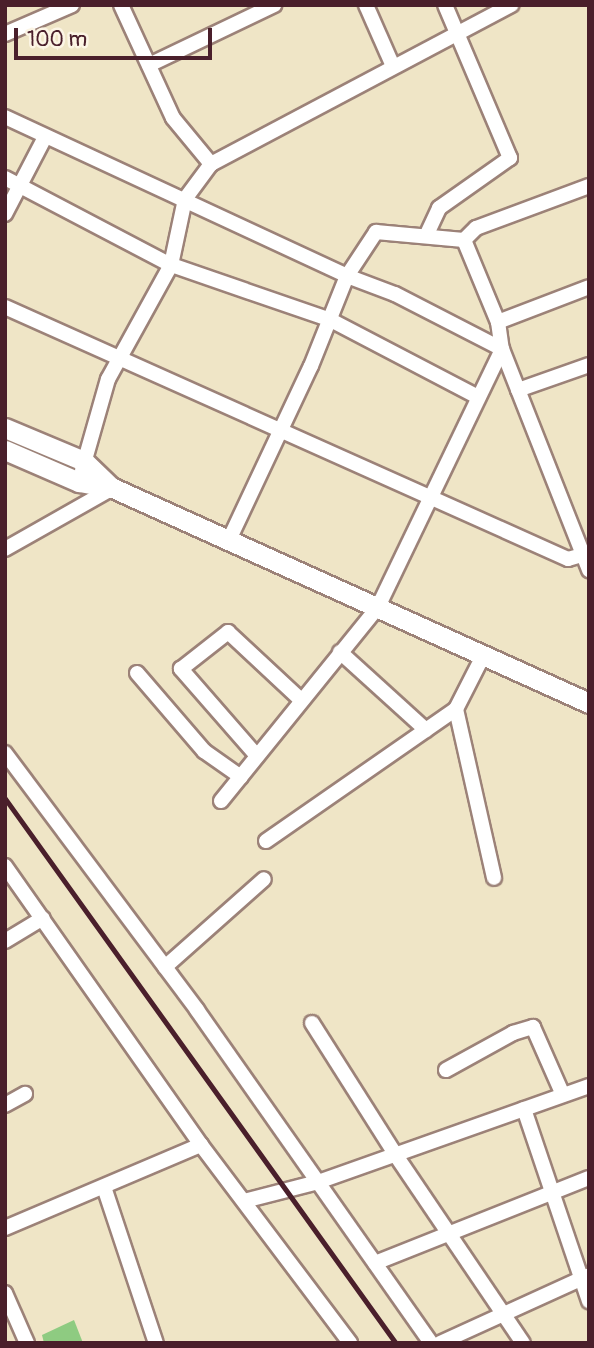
<!DOCTYPE html>
<html>
<head>
<meta charset="utf-8">
<style>
  body { margin:0 }
  #map { position:relative; width:594px; height:1348px; overflow:hidden; background:#efe5c6; font-family:Pangolin,sans-serif }
  div>[style] { position:absolute }
  .green>* { inset:0; background:#8ecb81 }
  .roads { filter:drop-shadow(2px 0 #9c8278) drop-shadow(-2px 0 #9c8278) drop-shadow(0 2px #9c8278) drop-shadow(0 -2px #9c8278) }
  .street>* { height:14px; margin:-7px; padding:0 7px; transform-origin:7px; border-radius:7px; background:#fff }
  .secondary>* { height:19px; margin:-9.5px; padding:0 9.5px; transform-origin:9.5px; border-radius:9.5px; background:#fff }
  .rail>* { height:4.5px; margin:-2.25px; padding:0 2.25px; transform-origin:2.25px; border-radius:2.25px; background:#4a1f2b }
  span { translate:-50% -50%; white-space:nowrap; text-align:center; line-height:1.15; -webkit-text-stroke:7px #fcf5e5; paint-order:stroke }
  .frame { position:absolute; inset:0; border:7px solid #4a1f2b; pointer-events:none }
  .scale { position:absolute; left:14px; top:28px; width:198px; height:32px; box-sizing:border-box; border:4px solid #4a1f2b; border-top:0; padding-left:9px; font-size:21px; line-height:24px; white-space:nowrap; color:#4a1f2b; -webkit-text-stroke:5px #fcf5e5; paint-order:stroke }
</style>
</head>
<body>
<div id="map">
  <div class="green">
    <div style="clip-path:polygon(74px 1320px,83px 1343px,44px 1343px,42px 1335px)"></div>
  </div>
  <div class="roads">
    <div class="street">
      <div style="left:121px;top:5px;width:124px;rotate:65.3deg"></div>
      <div style="left:173px;top:118px;width:60px;rotate:50.4deg"></div>
      <div style="left:366px;top:5px;width:64px;rotate:66.2deg"></div>
      <div style="left:5px;top:34px;width:73px;rotate:-23.4deg"></div>
      <div style="left:149px;top:65px;width:139px;rotate:-25.6deg"></div>
      <div style="left:5px;top:117px;width:377px;rotate:24.9deg"></div>
      <div style="left:347px;top:276px;width:53px;rotate:-56.6deg"></div>
      <div style="left:376px;top:232px;width:88px;rotate:5.2deg"></div>
      <div style="left:464px;top:240px;width:17px;rotate:-45deg"></div>
      <div style="left:476px;top:228px;width:121px;rotate:-20.4deg"></div>
      <div style="left:5px;top:178px;width:187px;rotate:27.7deg"></div>
      <div style="left:171px;top:265px;width:130px;rotate:118.9deg"></div>
      <div style="left:108px;top:379px;width:95px;rotate:105.9deg"></div>
      <div style="left:5px;top:214px;width:87px;rotate:-62.5deg"></div>
      <div style="left:427px;top:234px;width:29px;rotate:-65deg"></div>
      <div style="left:439px;top:208px;width:87px;rotate:-35.2deg"></div>
      <div style="left:510px;top:158px;width:166px;rotate:-113deg"></div>
      <div style="left:464px;top:240px;width:89px;rotate:67.5deg"></div>
      <div style="left:498px;top:322px;width:27px;rotate:82deg"></div>
      <div style="left:502px;top:349px;width:238px;rotate:68.5deg"></div>
      <div style="left:5px;top:307px;width:617px;rotate:24.11deg"></div>
      <div style="left:568px;top:559px;width:15px;rotate:-16deg"></div>
      <div style="left:498px;top:322px;width:97px;rotate:-21deg"></div>
      <div style="left:518px;top:390px;width:75px;rotate:-19.4deg"></div>
      <div style="left:478px;top:397px;width:166px;rotate:-152.4deg"></div>
      <div style="left:331px;top:320px;width:169px;rotate:-161deg"></div>
      <div style="left:171px;top:265px;width:67px;rotate:-78deg"></div>
      <div style="left:185px;top:199px;width:44px;rotate:-53.4deg"></div>
      <div style="left:211px;top:164px;width:340px;rotate:-27.9deg"></div>
      <div style="left:229px;top:540px;width:192px;rotate:-64.8deg"></div>
      <div style="left:311px;top:366px;width:97px;rotate:-68.2deg"></div>
      <div style="left:347px;top:276px;width:51px;rotate:20.6deg"></div>
      <div style="left:395px;top:294px;width:120px;rotate:27.2deg"></div>
      <div style="left:5px;top:549px;width:124px;rotate:-29.5deg"></div>
      <div style="left:340px;top:652px;width:116px;rotate:42.2deg"></div>
      <div style="left:137px;top:673px;width:103px;rotate:49.3deg"></div>
      <div style="left:204px;top:751px;width:45px;rotate:35.1deg"></div>
      <div style="left:456px;top:709px;width:173px;rotate:77.3deg"></div>
      <div style="left:5px;top:753px;width:321px;rotate:53.2deg"></div>
      <div style="left:197px;top:1010px;width:407px;rotate:54.9deg"></div>
      <div style="left:257px;top:756px;width:116px;rotate:-131.1deg"></div>
      <div style="left:181px;top:669px;width:60px;rotate:-38.2deg"></div>
      <div style="left:228px;top:632px;width:100px;rotate:43deg"></div>
      <div style="left:221px;top:801px;width:250px;rotate:-51deg"></div>
      <div style="left:378px;top:607px;width:286px;rotate:-64.3deg"></div>
      <div style="left:266px;top:841px;width:231px;rotate:-34.8deg"></div>
      <div style="left:456px;top:709px;width:62px;rotate:-63deg"></div>
      <div style="left:5px;top:866px;width:341px;rotate:54.9deg"></div>
      <div style="left:201px;top:1145px;width:248px;rotate:53deg"></div>
      <div style="left:5px;top:941px;width:44px;rotate:-31.2deg"></div>
      <div style="left:165px;top:967px;width:132px;rotate:-41.6deg"></div>
      <div style="left:312px;top:1023px;width:155px;rotate:57.6deg"></div>
      <div style="left:395px;top:1154px;width:228px;rotate:55.9deg"></div>
      <div style="left:446px;top:1070px;width:77px;rotate:-28.9deg"></div>
      <div style="left:513px;top:1033px;width:21px;rotate:-17deg"></div>
      <div style="left:533px;top:1027px;width:74px;rotate:66.2deg"></div>
      <div style="left:5px;top:1105px;width:23px;rotate:-29deg"></div>
      <div style="left:524px;top:1109px;width:203px;rotate:71.3deg"></div>
      <div style="left:104px;top:1187px;width:164px;rotate:71.6deg"></div>
      <div style="left:244px;top:1201px;width:76px;rotate:-14.4deg"></div>
      <div style="left:318px;top:1182px;width:288px;rotate:-19.5deg"></div>
      <div style="left:5px;top:1228px;width:213px;rotate:-23deg"></div>
      <div style="left:375px;top:1263px;width:230px;rotate:-21.7deg"></div>
      <div style="left:5px;top:1293px;width:55px;rotate:66.3deg"></div>
      <div style="left:440px;top:1343px;width:162px;rotate:-24.5deg"></div>
    </div>
    <div class="secondary">
      <div style="left:5px;top:428px;width:86px;rotate:22.7deg"></div>
      <div style="left:84px;top:461px;width:39px;rotate:44deg"></div>
      <div style="left:5px;top:450px;width:81px;rotate:23.4deg"></div>
      <div style="left:79px;top:482px;width:35px;rotate:10deg"></div>
      <div style="left:113px;top:488px;width:522px;rotate:24.31deg"></div>
    </div>
  </div>
  <div class="rail">
    <div style="left:5px;top:798px;width:671px;rotate:54.34deg"></div>
  </div>
  <div class="frame"></div>
  <div class="scale">100 m</div>
</div>
</body>
</html>
